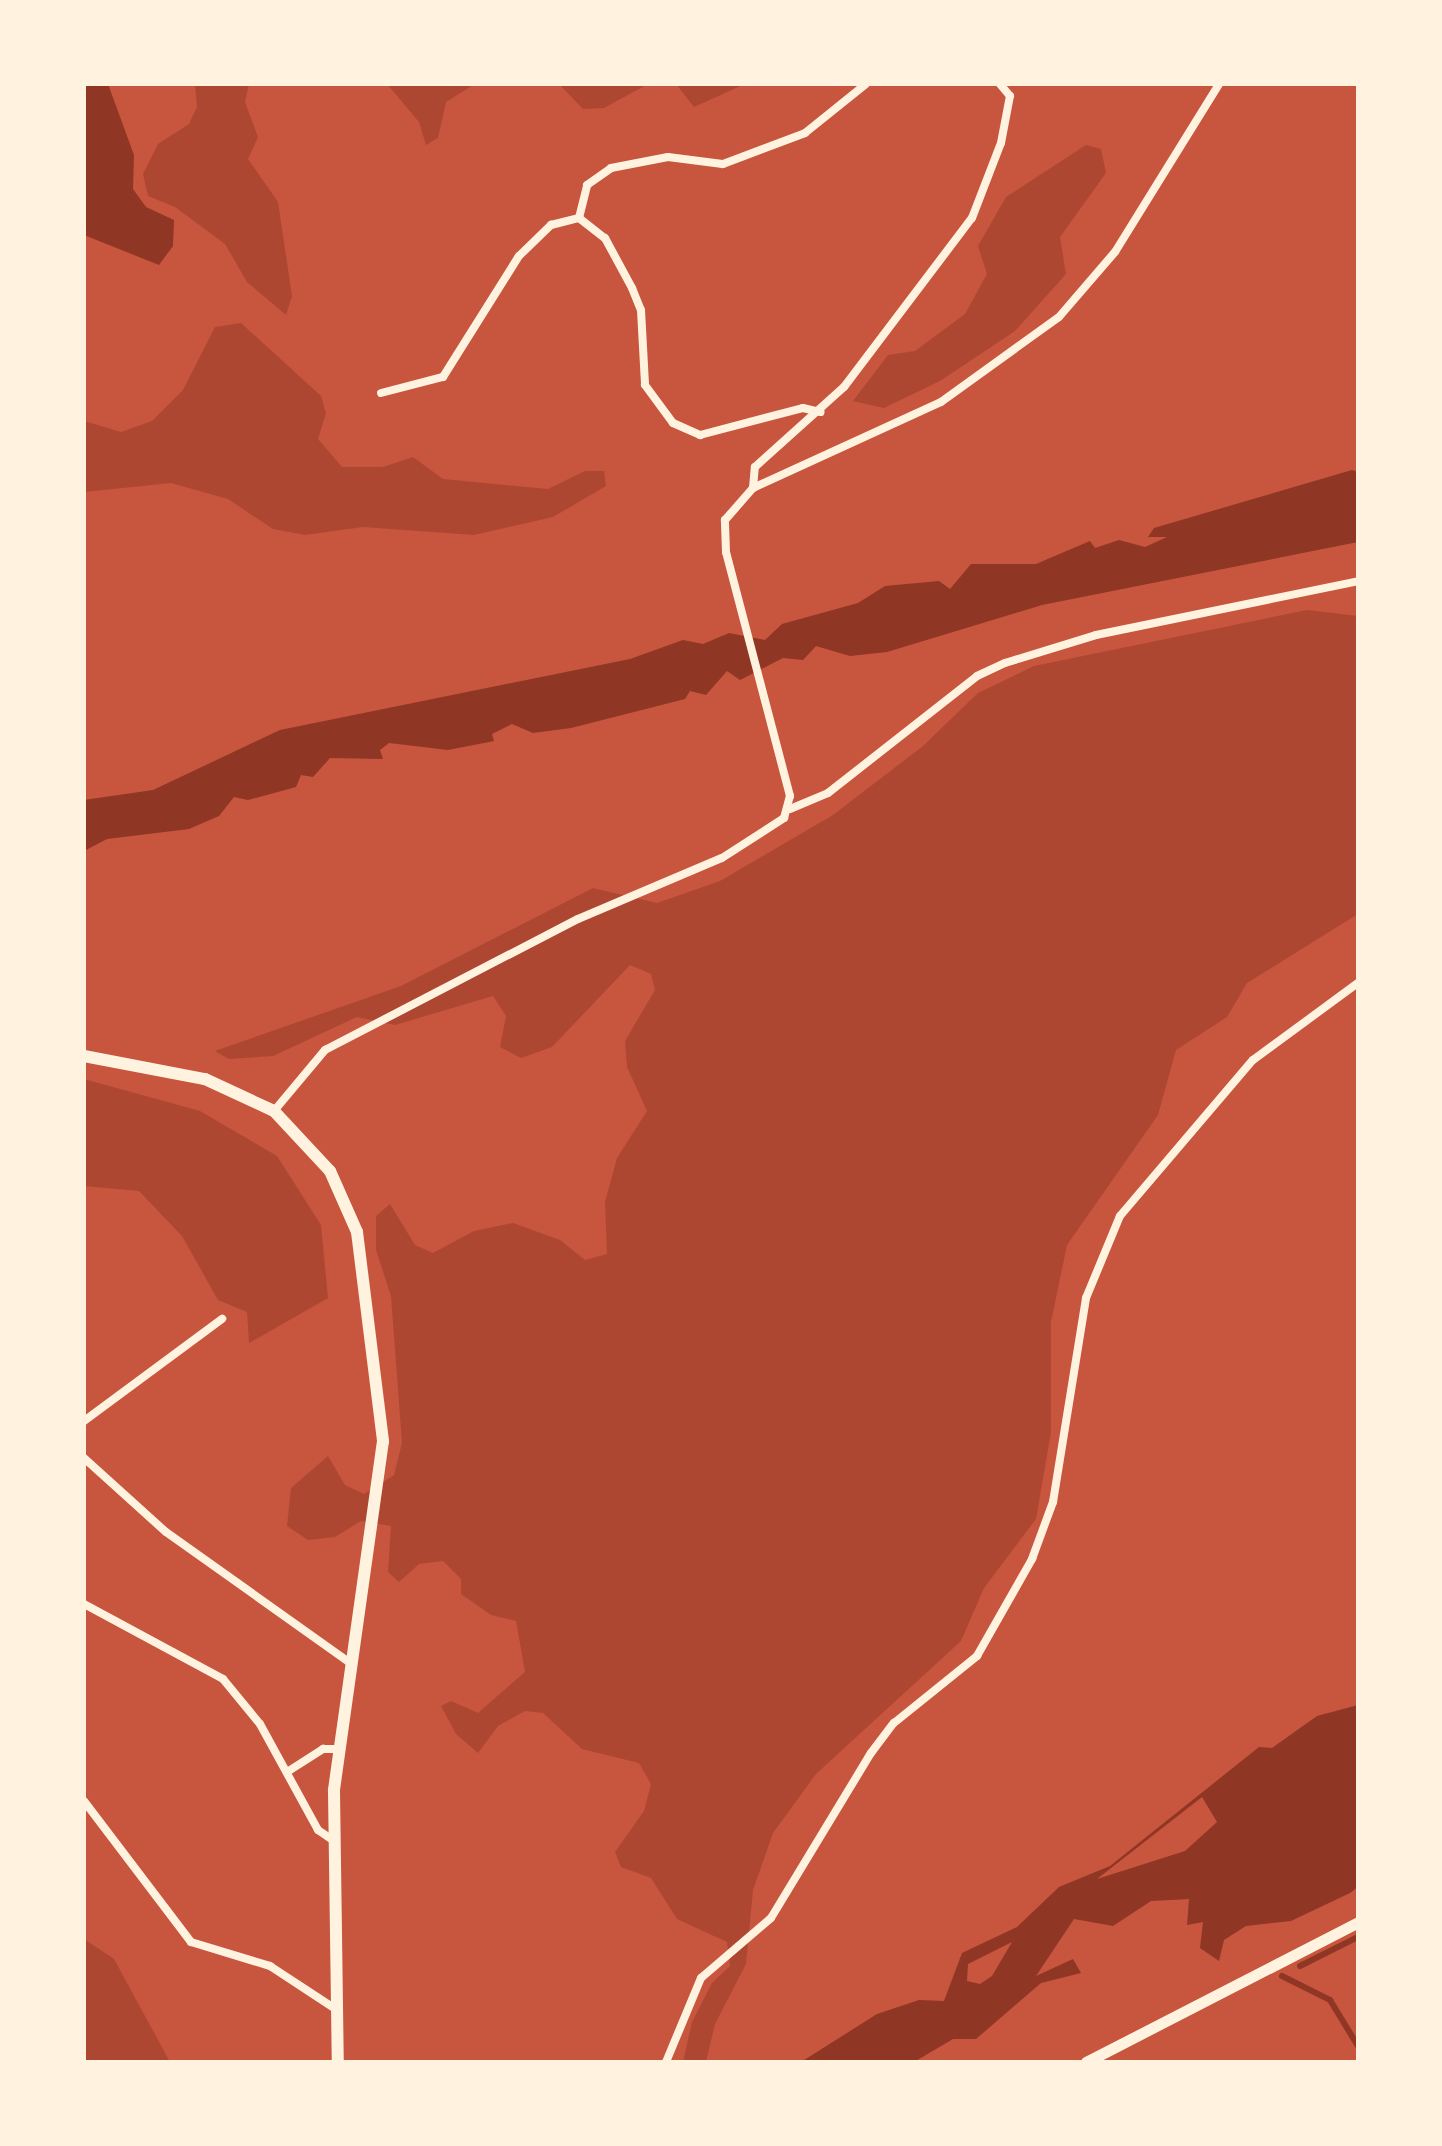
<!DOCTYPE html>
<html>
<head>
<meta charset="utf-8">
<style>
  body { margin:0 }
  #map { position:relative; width:1442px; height:2146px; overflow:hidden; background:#c8553d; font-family:Lora,serif }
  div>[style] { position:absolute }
  .green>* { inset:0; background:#ae4732 }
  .water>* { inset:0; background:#8f3625 }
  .stream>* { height:6px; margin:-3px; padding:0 3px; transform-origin:3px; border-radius:3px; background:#8f3625 }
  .minor>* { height:8px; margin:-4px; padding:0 4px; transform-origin:4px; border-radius:4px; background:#fff3e0 }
  .secondary>* { height:11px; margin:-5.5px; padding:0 5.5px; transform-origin:5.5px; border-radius:5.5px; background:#fff3e0 }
  .primary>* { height:12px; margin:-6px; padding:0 6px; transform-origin:6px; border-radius:6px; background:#fff3e0 }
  span { translate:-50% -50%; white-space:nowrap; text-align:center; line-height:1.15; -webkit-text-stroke:8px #fff3e0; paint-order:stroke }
  .frame { position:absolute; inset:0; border:86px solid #fff3e0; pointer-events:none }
</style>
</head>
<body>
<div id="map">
  <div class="green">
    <div style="clip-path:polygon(195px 84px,249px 84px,245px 102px,258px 137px,248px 159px,278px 202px,292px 296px,286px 315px,247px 282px,225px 244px,175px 207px,148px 196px,143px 174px,158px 144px,189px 124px,197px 107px)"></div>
    <div style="clip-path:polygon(387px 84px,475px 84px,446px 102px,438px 138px,426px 145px,419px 122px)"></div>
    <div style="clip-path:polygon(559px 84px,648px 84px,604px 108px,583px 109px)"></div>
    <div style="clip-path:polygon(676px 84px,745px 84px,694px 107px)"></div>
    <div style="clip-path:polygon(1086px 145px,1101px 149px,1106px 173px,1060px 237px,1066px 274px,1015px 331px,940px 381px,884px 408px,853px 401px,888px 355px,915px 351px,965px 314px,987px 274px,978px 246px,1006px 197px)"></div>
    <div style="clip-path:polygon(241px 323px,321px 396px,326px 413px,318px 439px,342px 467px,383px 467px,413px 457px,443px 479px,548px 489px,585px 471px,604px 471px,606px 486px,553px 517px,474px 535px,363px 527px,305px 535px,273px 529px,228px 499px,171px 483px,84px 492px,84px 421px,121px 432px,152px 421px,183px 390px,215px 327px)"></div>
    <div style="clip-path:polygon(1307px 610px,1358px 616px,1358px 914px,1247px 983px,1227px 1017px,1176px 1050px,1158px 1115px,1067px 1245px,1051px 1322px,1051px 1432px,1036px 1519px,984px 1588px,961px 1641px,816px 1774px,773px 1833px,753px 1890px,746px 1964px,715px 2024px,706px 2062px,683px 2062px,692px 2022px,712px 1983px,730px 1966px,727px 1942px,677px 1919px,651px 1878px,621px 1867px,615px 1852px,644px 1811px,651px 1784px,639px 1763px,582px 1749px,543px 1713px,525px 1711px,498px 1726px,478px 1753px,456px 1734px,441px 1706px,451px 1701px,478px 1713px,525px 1672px,516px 1621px,491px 1615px,461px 1594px,461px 1579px,443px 1561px,419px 1564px,399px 1582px,388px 1572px,391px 1526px,361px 1521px,335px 1537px,308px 1540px,287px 1526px,291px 1488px,328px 1456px,345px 1485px,364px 1494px,394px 1475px,402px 1443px,391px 1296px,376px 1250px,376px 1216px,390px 1204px,415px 1245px,433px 1253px,474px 1231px,513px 1223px,560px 1240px,585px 1260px,607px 1254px,605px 1202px,617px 1158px,647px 1111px,627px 1067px,625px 1041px,655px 990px,651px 974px,630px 965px,552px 1047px,521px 1058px,500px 1047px,506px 1016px,493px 996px,395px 1025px,357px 1017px,273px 1056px,229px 1059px,215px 1051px,401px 986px,593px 888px,657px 903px,720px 881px,833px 815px,923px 746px,978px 693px,1034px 666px)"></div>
    <div style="clip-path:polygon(84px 1079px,200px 1111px,277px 1156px,321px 1225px,328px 1298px,249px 1343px,247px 1312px,218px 1300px,182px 1236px,139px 1191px,84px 1186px)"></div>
    <div style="clip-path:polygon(84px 1939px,114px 1959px,170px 2062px,84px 2062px)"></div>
  </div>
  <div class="water">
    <div style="clip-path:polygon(84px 84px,108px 84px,134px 155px,133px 189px,146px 207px,174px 220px,173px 246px,159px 265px,84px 235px)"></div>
    <div style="clip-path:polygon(1352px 470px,1358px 472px,1358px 542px,1042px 605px,887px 652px,850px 656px,816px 646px,803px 660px,783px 658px,740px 680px,727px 671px,706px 695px,690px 691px,685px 699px,571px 728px,533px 733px,512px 724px,492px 734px,494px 741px,448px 750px,389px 743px,380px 750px,383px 759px,330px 758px,313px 777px,301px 775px,296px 787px,248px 800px,234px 797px,219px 816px,189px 829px,107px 839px,84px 851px,84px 800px,153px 790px,280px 730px,630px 659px,683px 640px,703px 644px,729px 633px,765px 640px,782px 624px,858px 603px,885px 586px,939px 581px,950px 589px,971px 564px,1036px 564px,1090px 541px,1095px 548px,1119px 540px,1145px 547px,1167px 537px,1148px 537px,1154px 528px)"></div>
    <div style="clip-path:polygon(evenodd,1358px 1705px,1358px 1887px,1350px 1893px,1291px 1921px,1246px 1926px,1224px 1940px,1219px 1961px,1200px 1948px,1203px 1922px,1187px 1925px,1189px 1899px,1151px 1901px,1113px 1926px,1074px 1919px,1036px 1976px,1073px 1959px,1081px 1973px,1041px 1983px,976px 2039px,953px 2039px,914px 2062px,801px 2062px,877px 2014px,919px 2000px,944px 2001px,962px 1953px,1017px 1927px,1059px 1887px,1110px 1866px,1259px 1747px,1272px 1748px,1317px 1716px,1358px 1705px,1202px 1797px,1217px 1822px,1185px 1851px,1097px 1879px,1202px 1797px,1358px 1705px,1012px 1942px,992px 1976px,980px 1984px,967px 1981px,968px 1964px,1012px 1942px)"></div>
  </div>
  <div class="stream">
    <div style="left:1300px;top:1966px;width:65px;rotate:-26.6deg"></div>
    <div style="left:1282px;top:1976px;width:54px;rotate:26.6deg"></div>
    <div style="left:1330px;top:2000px;width:54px;rotate:58.7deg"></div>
  </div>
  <div class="minor">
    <div style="left:579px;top:218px;width:34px;rotate:-76deg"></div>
    <div style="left:587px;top:185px;width:29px;rotate:-35deg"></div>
    <div style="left:611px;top:168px;width:58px;rotate:-10.9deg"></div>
    <div style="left:668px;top:157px;width:55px;rotate:7.3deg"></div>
    <div style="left:723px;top:164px;width:88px;rotate:-20.7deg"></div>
    <div style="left:805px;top:133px;width:78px;rotate:-38.8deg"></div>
    <div style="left:381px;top:393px;width:64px;rotate:-14.5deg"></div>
    <div style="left:443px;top:377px;width:143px;rotate:-57.9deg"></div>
    <div style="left:519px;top:256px;width:45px;rotate:-44.1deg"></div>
    <div style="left:551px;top:225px;width:29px;rotate:-14deg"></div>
    <div style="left:579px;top:218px;width:33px;rotate:38deg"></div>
    <div style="left:605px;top:238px;width:57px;rotate:61.6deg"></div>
    <div style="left:632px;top:288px;width:24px;rotate:68deg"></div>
    <div style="left:641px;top:310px;width:75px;rotate:86.9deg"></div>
    <div style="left:645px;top:385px;width:47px;rotate:53.6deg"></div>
    <div style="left:673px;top:423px;width:30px;rotate:24deg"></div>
    <div style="left:700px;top:435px;width:106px;rotate:-14.7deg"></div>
    <div style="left:803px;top:408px;width:18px;rotate:13deg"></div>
    <div style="left:753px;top:488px;width:21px;rotate:-85deg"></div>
    <div style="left:755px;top:467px;width:120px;rotate:-42deg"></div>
    <div style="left:844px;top:387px;width:212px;rotate:-52.9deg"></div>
    <div style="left:972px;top:218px;width:80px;rotate:-68.9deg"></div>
    <div style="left:1001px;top:143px;width:48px;rotate:-79.2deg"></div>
    <div style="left:1010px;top:96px;width:16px;rotate:-130deg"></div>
    <div style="left:790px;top:809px;width:41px;rotate:-22.8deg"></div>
    <div style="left:828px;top:793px;width:189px;rotate:-38.1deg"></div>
    <div style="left:977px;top:676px;width:31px;rotate:-25deg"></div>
    <div style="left:1005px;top:663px;width:95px;rotate:-17.1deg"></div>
    <div style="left:1096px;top:635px;width:268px;rotate:-11.6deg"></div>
    <div style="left:274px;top:1111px;width:80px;rotate:-50.1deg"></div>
    <div style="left:325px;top:1050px;width:285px;rotate:-27.4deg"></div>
    <div style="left:578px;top:919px;width:156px;rotate:-23deg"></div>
    <div style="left:722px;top:858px;width:74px;rotate:-32.8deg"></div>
    <div style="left:784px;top:818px;width:23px;rotate:-75deg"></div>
    <div style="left:790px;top:796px;width:252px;rotate:-104.7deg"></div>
    <div style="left:726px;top:552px;width:32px;rotate:-92deg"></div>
    <div style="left:725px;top:520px;width:43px;rotate:-48.8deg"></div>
    <div style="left:753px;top:488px;width:207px;rotate:-24.6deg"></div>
    <div style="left:941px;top:402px;width:145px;rotate:-35.8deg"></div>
    <div style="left:1059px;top:317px;width:86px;rotate:-49.3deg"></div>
    <div style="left:1115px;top:252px;width:198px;rotate:-58.2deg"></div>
    <div style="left:84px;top:1421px;width:172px;rotate:-36.5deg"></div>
    <div style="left:84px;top:1458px;width:110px;rotate:42.1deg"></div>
    <div style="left:166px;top:1532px;width:226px;rotate:35.4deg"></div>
    <div style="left:84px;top:1604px;width:158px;rotate:28.3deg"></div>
    <div style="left:223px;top:1679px;width:58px;rotate:50.6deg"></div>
    <div style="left:260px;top:1724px;width:121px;rotate:61.3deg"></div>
    <div style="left:318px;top:1830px;width:18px;rotate:34deg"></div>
    <div style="left:287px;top:1772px;width:43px;rotate:-32.6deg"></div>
    <div style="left:323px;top:1749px;width:14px"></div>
    <div style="left:84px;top:1801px;width:177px;rotate:52.8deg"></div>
    <div style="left:191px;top:1942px;width:83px;rotate:16.9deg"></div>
    <div style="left:270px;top:1966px;width:80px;rotate:33.3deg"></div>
    <div style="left:666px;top:2062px;width:91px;rotate:-67.4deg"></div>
    <div style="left:701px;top:1978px;width:92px;rotate:-40.6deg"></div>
    <div style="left:771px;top:1918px;width:193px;rotate:-58.8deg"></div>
    <div style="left:871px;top:1753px;width:38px;rotate:-53deg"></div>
    <div style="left:894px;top:1723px;width:107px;rotate:-38.9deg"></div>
    <div style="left:977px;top:1656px;width:112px;rotate:-60.4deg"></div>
    <div style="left:1032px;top:1559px;width:61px;rotate:-69.8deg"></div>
    <div style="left:1053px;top:1502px;width:207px;rotate:-80.8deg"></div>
    <div style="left:1086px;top:1298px;width:89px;rotate:-67.5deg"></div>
    <div style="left:1120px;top:1216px;width:205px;rotate:-49.6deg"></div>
    <div style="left:1253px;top:1060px;width:130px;rotate:-36.3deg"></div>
  </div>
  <div class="secondary">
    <div style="left:1086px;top:2062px;width:306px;rotate:-27.2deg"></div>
  </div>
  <div class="primary">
    <div style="left:84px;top:1056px;width:123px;rotate:10.8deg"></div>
    <div style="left:205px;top:1079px;width:76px;rotate:24.9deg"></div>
    <div style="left:274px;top:1111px;width:82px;rotate:47deg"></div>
    <div style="left:330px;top:1171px;width:67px;rotate:66.1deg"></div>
    <div style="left:357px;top:1232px;width:211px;rotate:82.9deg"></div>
    <div style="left:383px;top:1441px;width:353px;rotate:98deg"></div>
    <div style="left:334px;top:1791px;width:271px;rotate:89.2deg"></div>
  </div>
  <div class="frame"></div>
</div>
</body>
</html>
